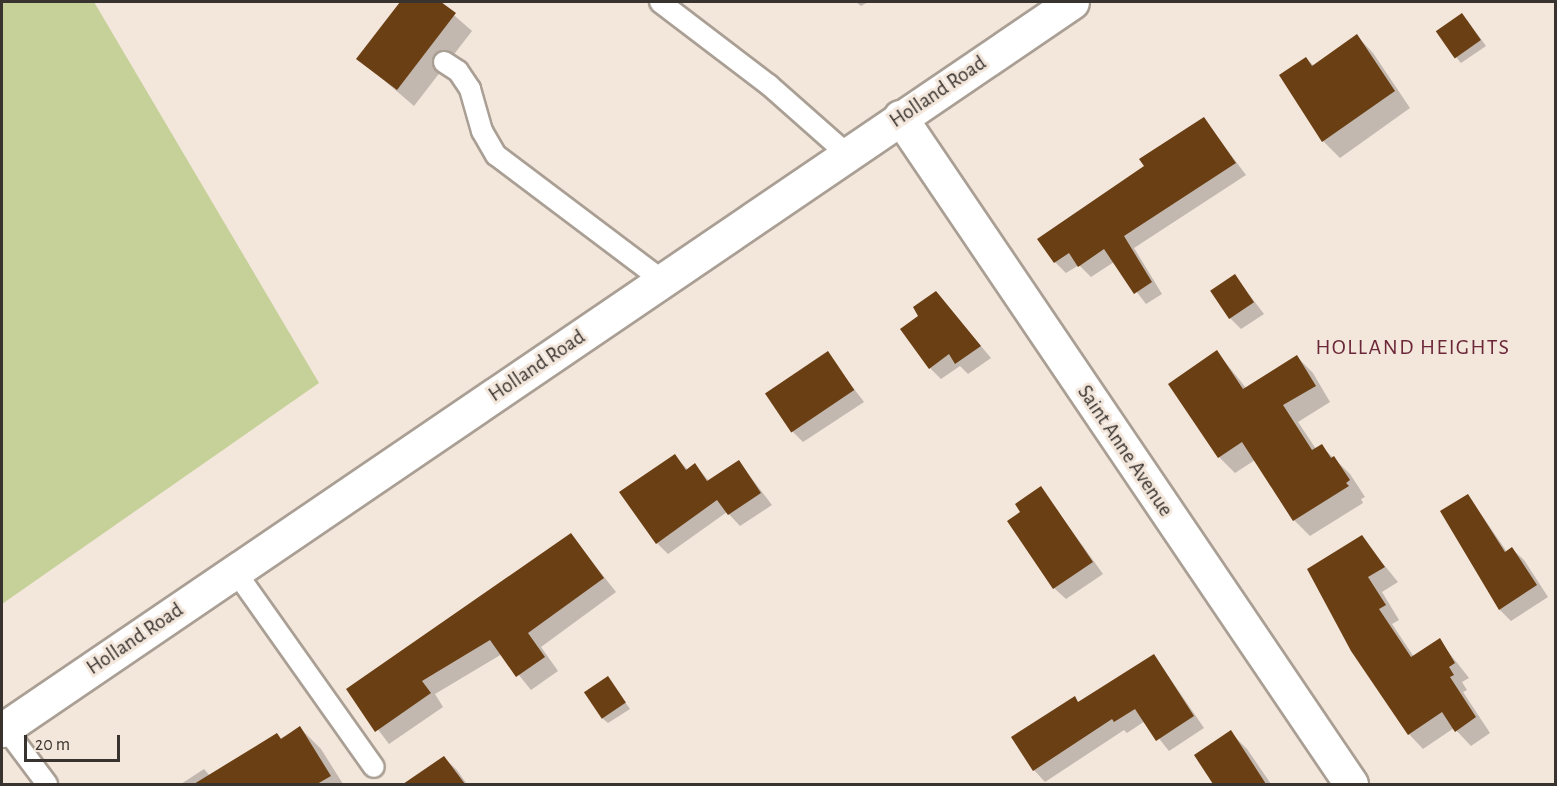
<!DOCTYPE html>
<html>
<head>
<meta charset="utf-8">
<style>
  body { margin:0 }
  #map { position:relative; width:1557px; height:786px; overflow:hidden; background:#f3e6db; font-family:"Alegreya Sans",sans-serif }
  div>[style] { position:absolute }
  .green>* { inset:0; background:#c5d198 }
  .shadow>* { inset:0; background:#0003 }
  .building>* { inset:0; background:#6b3f14; transform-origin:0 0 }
  .roads { filter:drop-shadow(2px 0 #aa9f94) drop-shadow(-2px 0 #aa9f94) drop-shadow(0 2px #aa9f94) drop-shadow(0 -2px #aa9f94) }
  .service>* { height:20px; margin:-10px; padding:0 10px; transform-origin:10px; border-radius:10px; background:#fff }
  .minor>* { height:33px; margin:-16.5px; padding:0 16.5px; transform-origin:16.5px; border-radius:16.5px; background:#fff }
  .primary>* { height:33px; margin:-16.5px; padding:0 16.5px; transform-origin:16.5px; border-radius:16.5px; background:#fff }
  span { translate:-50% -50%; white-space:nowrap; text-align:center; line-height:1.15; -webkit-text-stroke:6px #f3e6db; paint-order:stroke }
  .street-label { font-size:21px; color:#38332f }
  .neighbourhood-label { font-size:22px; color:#6b2638; letter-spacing:1.5px }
  .frame { position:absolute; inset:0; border:3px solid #38332f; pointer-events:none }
  .scale { position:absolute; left:24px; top:735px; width:96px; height:27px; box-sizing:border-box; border:3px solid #38332f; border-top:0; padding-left:8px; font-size:18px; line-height:21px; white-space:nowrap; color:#38332f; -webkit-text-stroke:4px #f3e6db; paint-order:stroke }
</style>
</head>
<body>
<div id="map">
  <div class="green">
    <div style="clip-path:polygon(2px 2px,94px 2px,319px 383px,2px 604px)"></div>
  </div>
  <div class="shadow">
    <div style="clip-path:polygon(401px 2px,439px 2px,472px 31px,414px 106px,358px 58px)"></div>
    <div style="clip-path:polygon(856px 2px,868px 2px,861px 6px)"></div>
    <div style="clip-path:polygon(1467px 20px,1486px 46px,1461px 63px,1456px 57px)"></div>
    <div style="clip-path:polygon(1357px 36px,1373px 53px,1410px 108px,1340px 158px,1323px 141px,1306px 58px,1314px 66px)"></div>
    <div style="clip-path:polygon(1204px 119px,1246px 175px,1134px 248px,1162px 294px,1146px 304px,1114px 262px,1091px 277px,1079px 265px,1066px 273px,1055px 262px,1146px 167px)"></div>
    <div style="clip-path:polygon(1235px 276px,1264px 314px,1241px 329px,1230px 318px)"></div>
    <div style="clip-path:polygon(936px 293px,991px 358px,968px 374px,960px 366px,941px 379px,930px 368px,921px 316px)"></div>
    <div style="clip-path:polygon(1217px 352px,1246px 388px,1297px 357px,1313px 373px,1330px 402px,1298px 422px,1316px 449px,1321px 446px,1350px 474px,1365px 497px,1361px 499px,1363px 503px,1310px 536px,1294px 520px,1255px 460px,1235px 473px,1219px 457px)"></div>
    <div style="clip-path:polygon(827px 353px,864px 402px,803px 442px,792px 431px)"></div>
    <div style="clip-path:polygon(675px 456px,688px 470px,695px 465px,709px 481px,739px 462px,772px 505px,740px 526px,727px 512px,668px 554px,657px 543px)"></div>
    <div style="clip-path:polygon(1041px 488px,1103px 574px,1066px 599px,1054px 588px,1022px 512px)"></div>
    <div style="clip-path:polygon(1468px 495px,1507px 552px,1512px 549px,1524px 560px,1548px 597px,1511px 621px,1500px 610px,1442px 511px)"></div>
    <div style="clip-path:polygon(571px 535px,616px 592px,541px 647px,558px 671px,531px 690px,502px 654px,435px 694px,443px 707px,389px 744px,348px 690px)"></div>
    <div style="clip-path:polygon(1361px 537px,1398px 582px,1382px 592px,1399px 620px,1392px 624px,1414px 657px,1439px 640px,1469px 678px,1462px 682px,1467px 690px,1463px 692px,1490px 733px,1471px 746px,1454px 728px,1423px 749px,1409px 734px,1353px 651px)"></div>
    <div style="clip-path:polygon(1154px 655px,1204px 728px,1169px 751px,1145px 721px,1127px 733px,1124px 730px,1045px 782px,1034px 770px,1074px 698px,1079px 703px)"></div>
    <div style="clip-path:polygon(608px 678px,630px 709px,608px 723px,602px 718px)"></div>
    <div style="clip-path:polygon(300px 728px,321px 749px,343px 784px,181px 784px,204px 769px,210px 776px)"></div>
    <div style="clip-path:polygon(1230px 732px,1247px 749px,1271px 784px,1215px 784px,1196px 755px)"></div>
    <div style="clip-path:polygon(444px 758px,456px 769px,467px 784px,429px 784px,421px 774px)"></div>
  </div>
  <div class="building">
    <div style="clip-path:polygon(400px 2px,441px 2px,456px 13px,397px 90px,356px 59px)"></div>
    <div style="left:1462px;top:13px;width:33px;height:32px;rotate:55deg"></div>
    <div style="clip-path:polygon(1357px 34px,1395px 91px,1322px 142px,1279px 75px,1306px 57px,1312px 66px)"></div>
    <div style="clip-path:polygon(1204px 117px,1236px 163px,1124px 236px,1152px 282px,1134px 294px,1104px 249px,1078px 267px,1069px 253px,1054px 263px,1037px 239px,1144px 166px,1139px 159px)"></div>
    <div style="left:1235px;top:274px;width:34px;height:30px;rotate:56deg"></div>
    <div style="clip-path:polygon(936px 291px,981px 346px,955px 364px,949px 354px,929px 369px,900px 329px,918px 316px,913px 307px)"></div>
    <div style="clip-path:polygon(1217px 350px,1243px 389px,1297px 355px,1316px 386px,1283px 405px,1312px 450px,1322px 444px,1331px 458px,1334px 456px,1350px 480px,1346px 483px,1349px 486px,1293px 521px,1242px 442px,1218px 458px,1168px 384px)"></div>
    <div style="left:828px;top:351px;width:47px;height:76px;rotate:56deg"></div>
    <div style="clip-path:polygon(675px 454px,686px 470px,695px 463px,707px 481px,739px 460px,761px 493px,728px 515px,717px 500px,656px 544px,619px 492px)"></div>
    <div style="clip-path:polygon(1041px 486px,1093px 562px,1053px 589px,1007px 521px,1020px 512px,1015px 504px)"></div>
    <div style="clip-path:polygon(1468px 494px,1505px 552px,1512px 547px,1537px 585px,1499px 610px,1440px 511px)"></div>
    <div style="clip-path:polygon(571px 533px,604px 578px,528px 633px,545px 657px,516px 677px,490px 640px,422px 681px,431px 693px,375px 732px,346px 689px)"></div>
    <div style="clip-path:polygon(1362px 535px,1385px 567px,1368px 577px,1386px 605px,1379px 609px,1411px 657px,1440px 638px,1455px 663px,1449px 667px,1454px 675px,1450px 677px,1476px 717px,1455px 732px,1442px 712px,1408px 735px,1351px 651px,1307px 569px)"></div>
    <div style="clip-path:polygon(1154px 654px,1194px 716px,1156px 741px,1135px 709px,1114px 722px,1112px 719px,1033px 771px,1011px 737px,1075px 696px,1078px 702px)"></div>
    <div style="left:608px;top:676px;width:32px;height:29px;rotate:56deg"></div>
    <div style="clip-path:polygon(300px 726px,331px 776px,317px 784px,194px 784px,277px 733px,281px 739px)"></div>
    <div style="clip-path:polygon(1231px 730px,1266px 784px,1213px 784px,1194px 755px)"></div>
    <div style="clip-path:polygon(444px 756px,465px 784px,403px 784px)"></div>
  </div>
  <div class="roads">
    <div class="service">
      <div style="left:660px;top:2px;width:137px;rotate:37.3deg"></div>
      <div style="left:769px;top:85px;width:104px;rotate:41.5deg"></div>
      <div style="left:444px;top:62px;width:17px;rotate:33deg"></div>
      <div style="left:458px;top:71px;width:22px;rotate:56deg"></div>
      <div style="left:470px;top:89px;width:44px;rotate:74.1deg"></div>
      <div style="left:482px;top:131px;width:28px;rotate:60deg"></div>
      <div style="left:496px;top:155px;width:208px;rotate:37deg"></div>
      <div style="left:235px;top:571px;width:240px;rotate:54.7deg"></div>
      <div style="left:5px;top:728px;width:70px;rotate:53.1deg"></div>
    </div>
    <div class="minor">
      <div style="left:900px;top:117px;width:805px;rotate:55.93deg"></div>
    </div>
    <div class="primary">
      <div style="left:2px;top:730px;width:1294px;rotate:-34.23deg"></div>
    </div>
  </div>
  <div class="street-label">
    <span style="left:938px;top:92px;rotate:-34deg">Holland Road</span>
    <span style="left:537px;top:366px;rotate:-34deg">Holland Road</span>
    <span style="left:1125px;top:451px;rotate:56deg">Saint Anne Avenue</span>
    <span style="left:135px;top:639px;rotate:-34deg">Holland Road</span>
  </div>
  <div class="neighbourhood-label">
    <span style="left:1413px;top:348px">HOLLAND HEIGHTS</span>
  </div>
  <div class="frame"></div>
  <div class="scale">20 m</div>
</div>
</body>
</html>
